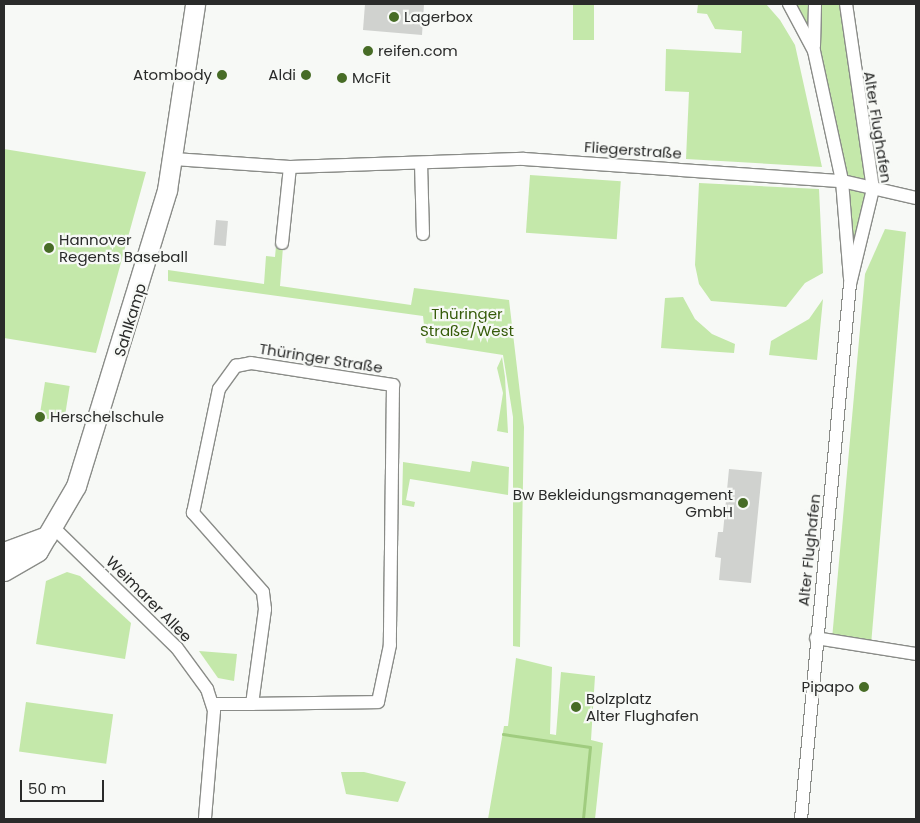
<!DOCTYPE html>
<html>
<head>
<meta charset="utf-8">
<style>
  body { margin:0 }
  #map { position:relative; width:920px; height:823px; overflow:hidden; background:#f7f9f6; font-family:Poppins,sans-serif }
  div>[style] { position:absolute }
  .green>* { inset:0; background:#c4e8aa; transform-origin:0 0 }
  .stream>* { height:3px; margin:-1.5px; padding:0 1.5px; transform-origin:1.5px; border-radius:1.5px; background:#a0cc7f }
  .building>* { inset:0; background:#d0d2cf; transform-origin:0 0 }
  .roads { filter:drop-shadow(1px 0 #8a8c88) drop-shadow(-1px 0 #8a8c88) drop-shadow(0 1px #8a8c88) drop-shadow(0 -1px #8a8c88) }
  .street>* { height:12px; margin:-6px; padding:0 6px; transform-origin:6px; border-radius:6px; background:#fff }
  .secondary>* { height:19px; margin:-9.5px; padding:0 9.5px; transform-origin:9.5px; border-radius:9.5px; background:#fff }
  .dots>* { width:14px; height:14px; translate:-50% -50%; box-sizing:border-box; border:2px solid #f7f9f6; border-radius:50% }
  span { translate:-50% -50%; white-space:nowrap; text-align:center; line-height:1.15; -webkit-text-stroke:4.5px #f7f9f6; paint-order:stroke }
  .poi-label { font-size:15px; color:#2a2b2a }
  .left { translate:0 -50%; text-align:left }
  .right { translate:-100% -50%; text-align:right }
  .street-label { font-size:15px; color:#2a2b2a }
  .park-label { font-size:15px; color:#355b09 }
  .frame { position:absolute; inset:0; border:5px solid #2a2b2a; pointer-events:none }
  .scale { position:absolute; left:20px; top:780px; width:84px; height:22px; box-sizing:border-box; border:2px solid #2a2b2a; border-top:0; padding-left:6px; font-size:15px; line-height:18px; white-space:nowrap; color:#2a2b2a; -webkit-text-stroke:4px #f7f9f6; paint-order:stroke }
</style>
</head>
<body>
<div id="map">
  <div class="green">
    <div style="left:573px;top:4px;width:21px;height:36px"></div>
    <div style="clip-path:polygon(698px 4px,766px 4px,780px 20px,795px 45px,822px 167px,686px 159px,689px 92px,665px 91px,666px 49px,741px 53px,742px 31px,715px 29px,707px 14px,697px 13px)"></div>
    <div style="clip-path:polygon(789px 4px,846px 4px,872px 178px,857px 263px,814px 51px)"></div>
    <div style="clip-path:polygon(4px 149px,146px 172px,96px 353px,4px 338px)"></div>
    <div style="left:530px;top:175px;width:91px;height:58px;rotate:4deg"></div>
    <div style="clip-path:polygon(699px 183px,819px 189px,823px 273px,805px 283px,786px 307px,711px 301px,699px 284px,695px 265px)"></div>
    <div style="clip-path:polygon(885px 229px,906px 232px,871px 645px,832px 639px,865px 274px)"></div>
    <div style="clip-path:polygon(276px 246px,283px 247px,280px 286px,411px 305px,414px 288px,509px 300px,524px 427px,520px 647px,513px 646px,513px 417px,503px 355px,426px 343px,423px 316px,168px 281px,168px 270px,264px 284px,266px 256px,275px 257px)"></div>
    <div style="clip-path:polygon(683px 297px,695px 319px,712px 334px,735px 344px,734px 353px,661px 348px,665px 298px)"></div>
    <div style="clip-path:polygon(823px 299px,817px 360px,769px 355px,771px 341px,809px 319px)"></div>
    <div style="clip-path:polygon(502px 357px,505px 377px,508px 433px,497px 431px,503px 393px,497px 368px)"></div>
    <div style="left:45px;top:382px;width:25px;height:36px;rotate:9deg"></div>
    <div style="clip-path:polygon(472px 461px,509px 467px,508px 495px,410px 479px,406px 500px,415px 502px,414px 507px,402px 505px,403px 462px,470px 472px)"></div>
    <div style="clip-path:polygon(67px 572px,80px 576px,131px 623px,125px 659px,36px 644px,46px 581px)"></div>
    <div style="clip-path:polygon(199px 651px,237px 654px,234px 681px,218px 678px)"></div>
    <div style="clip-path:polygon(516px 658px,552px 667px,550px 734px,556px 735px,561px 672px,595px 676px,591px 740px,603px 743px,595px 819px,488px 819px,504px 726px,508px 726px)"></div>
    <div style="left:26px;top:702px;width:88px;height:50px;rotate:8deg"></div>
    <div style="clip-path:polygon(341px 772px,364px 772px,406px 782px,398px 802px,346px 794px)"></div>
  </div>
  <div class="stream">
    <div style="left:503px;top:734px;width:88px;rotate:8.5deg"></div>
    <div style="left:590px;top:747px;width:72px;rotate:95.6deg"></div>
  </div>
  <div class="building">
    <div style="clip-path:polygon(365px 4px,424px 4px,422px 35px,363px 30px)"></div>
    <div style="left:216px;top:220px;width:12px;height:25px;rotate:5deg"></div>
    <div style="clip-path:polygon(729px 469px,762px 472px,751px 583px,719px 580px,721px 558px,715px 557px,718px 532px,723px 532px)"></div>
  </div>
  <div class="roads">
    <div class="street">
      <div style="left:789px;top:4px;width:53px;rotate:62deg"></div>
      <div style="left:814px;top:51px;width:133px;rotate:77.8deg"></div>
      <div style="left:842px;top:181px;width:98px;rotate:85.3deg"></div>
      <div style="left:814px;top:46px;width:42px;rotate:-88.6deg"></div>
      <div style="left:174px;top:159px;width:116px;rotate:3.9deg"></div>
      <div style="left:290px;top:167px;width:234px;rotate:-2deg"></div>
      <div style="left:524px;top:159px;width:319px;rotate:4deg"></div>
      <div style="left:842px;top:181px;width:76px;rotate:12.9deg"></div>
      <div style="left:421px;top:163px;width:71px;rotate:88.4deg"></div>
      <div style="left:282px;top:243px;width:76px;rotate:-84deg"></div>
      <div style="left:251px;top:363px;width:144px;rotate:8.8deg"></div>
      <div style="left:393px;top:385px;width:260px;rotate:90.7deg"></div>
      <div style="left:390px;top:645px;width:58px;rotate:101.9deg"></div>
      <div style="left:378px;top:702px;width:126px;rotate:179.1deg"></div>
      <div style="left:252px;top:704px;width:96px;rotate:-82.2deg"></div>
      <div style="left:265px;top:609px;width:17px;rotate:-97deg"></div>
      <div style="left:263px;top:592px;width:106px;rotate:-131.5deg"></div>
      <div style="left:193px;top:513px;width:127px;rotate:-78.2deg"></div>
      <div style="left:219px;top:389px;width:29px;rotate:-54deg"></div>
      <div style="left:236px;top:366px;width:15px;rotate:-11deg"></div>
      <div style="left:55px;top:529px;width:170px;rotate:44.3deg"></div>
      <div style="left:177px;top:648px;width:51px;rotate:53.8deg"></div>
      <div style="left:207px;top:689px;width:23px;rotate:72deg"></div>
      <div style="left:214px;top:711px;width:108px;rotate:94.8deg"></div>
      <div style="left:816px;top:638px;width:101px;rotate:9.1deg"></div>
      <div style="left:213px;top:704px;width:39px"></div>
      <div style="left:801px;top:819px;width:537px;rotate:-84.77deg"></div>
      <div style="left:850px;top:284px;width:98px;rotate:-76.4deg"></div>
      <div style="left:873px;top:189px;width:187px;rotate:-98.3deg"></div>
    </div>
    <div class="secondary">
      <div style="left:4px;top:552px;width:46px;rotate:-20.4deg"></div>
      <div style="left:4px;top:571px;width:39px;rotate:-30deg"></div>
      <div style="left:38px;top:551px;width:75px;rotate:-59.7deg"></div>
      <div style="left:76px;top:486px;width:310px;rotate:-72.9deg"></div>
      <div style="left:167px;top:190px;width:188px;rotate:-81.4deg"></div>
    </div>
  </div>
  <div class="dots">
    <div style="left:394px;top:17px;background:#476c26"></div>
    <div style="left:368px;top:51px;background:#476c26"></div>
    <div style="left:222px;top:75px;background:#476c26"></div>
    <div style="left:306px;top:75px;background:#476c26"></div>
    <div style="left:342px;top:78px;background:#476c26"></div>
    <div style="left:49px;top:248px;background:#476c26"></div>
    <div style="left:40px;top:417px;background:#476c26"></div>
    <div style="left:743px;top:503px;background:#476c26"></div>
    <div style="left:864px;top:687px;background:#476c26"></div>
    <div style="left:576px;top:707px;background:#476c26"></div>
  </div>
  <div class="poi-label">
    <span class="left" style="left:404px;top:17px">Lagerbox</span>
    <span class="left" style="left:378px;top:51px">reifen.com</span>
    <span class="right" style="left:212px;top:75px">Atombody</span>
    <span class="right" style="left:296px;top:75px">Aldi</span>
    <span class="left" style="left:352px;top:78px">McFit</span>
    <span class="left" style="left:59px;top:248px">Hannover<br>Regents Baseball</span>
    <span class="left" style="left:50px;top:417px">Herschelschule</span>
    <span class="right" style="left:733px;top:503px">Bw Bekleidungsmanagement<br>GmbH</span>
    <span class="right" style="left:854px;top:687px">Pipapo</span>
    <span class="left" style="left:586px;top:707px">Bolzplatz<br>Alter Flughafen</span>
  </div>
  <div class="street-label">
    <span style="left:878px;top:127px;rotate:81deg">Alter Flughafen</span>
    <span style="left:633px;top:150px;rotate:4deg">Fliegerstraße</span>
    <span style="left:130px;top:320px;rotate:-73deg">Sahlkamp</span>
    <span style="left:321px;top:358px;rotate:9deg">Thüringer Straße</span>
    <span style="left:809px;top:550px;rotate:-84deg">Alter Flughafen</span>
    <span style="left:149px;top:599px;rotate:45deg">Weimarer Allee</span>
  </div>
  <div class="park-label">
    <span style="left:467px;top:322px">Thüringer<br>Straße/West</span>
  </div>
  <div class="frame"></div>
  <div class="scale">50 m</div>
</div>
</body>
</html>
